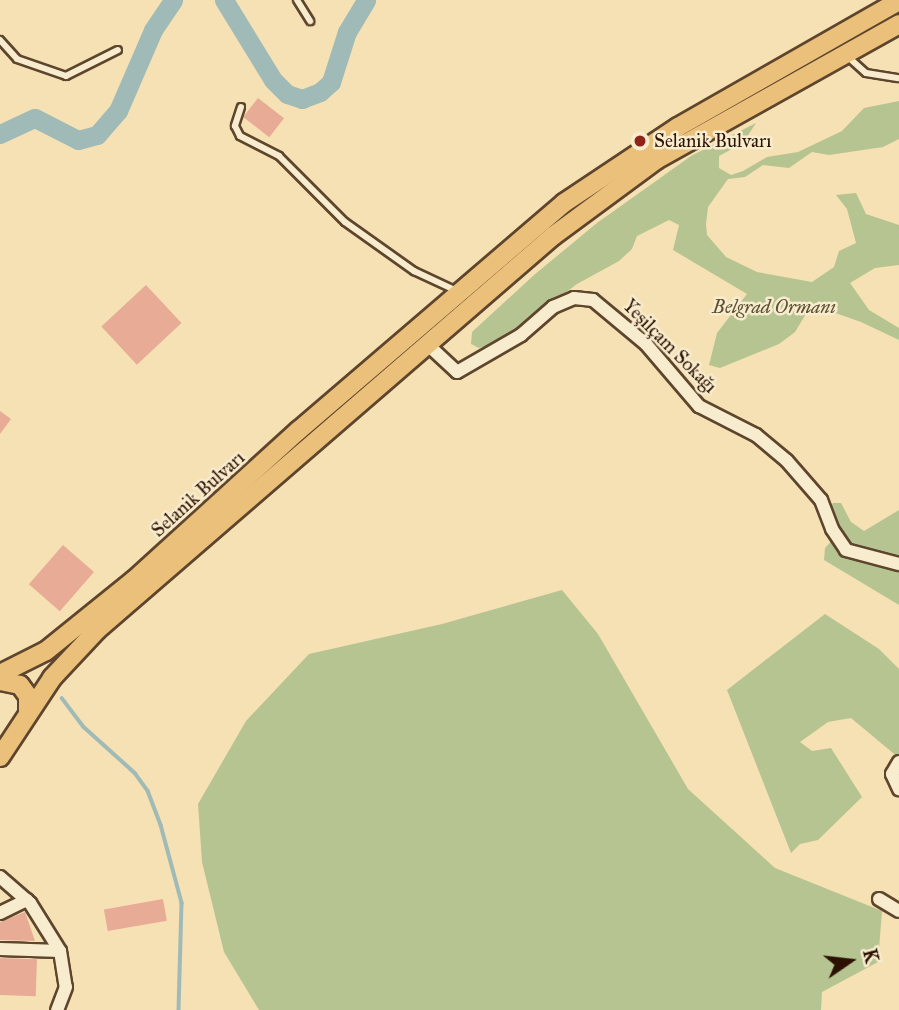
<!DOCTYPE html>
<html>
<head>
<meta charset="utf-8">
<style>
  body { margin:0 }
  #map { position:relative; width:899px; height:1010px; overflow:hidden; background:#f5e1b3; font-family:"IM FELL Great Primer",serif }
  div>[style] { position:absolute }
  .green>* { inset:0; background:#b6c491 }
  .stream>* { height:3.5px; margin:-1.75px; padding:0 1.75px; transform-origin:1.75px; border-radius:1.75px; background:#a0bbb7 }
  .river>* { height:19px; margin:-9.5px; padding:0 9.5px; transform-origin:9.5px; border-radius:9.5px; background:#a0bbb7 }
  .building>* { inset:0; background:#e8ab96; transform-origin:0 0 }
  .roads { filter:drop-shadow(2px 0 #5e452d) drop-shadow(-2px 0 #5e452d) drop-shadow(0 2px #5e452d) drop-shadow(0 -2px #5e452d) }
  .lane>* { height:6px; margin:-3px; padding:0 3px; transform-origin:3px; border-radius:3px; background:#f8ecce }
  .street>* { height:12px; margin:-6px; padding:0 6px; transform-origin:6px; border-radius:6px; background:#f8ecce }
  .primary>* { height:18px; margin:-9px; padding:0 9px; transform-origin:9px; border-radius:9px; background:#eac07a }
  .dots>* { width:19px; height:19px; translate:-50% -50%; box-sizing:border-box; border:4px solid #f8ecce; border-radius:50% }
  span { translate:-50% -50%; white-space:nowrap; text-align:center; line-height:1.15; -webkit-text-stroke:5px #f8ecce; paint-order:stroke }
  .poi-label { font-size:19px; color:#2c1100 }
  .left { translate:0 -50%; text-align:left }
  .park-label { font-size:19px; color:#5c5033; font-style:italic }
  .street-label { font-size:19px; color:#2c1100 }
  .north { position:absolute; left:815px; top:926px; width:70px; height:70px; -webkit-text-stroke:5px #f8ecce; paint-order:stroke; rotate:76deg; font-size:19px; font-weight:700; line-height:28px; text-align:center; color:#2c1100 }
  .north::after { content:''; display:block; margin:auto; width:24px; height:32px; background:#2c1100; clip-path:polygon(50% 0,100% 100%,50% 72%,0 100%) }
</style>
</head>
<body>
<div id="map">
  <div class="green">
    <div style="clip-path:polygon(899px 101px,899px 139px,883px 147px,829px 155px,812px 152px,789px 168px,763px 165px,745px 177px,728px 179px,708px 207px,706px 224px,707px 235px,726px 257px,757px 272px,812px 282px,834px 267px,839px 251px,856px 243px,847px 209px,836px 195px,856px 193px,866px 214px,899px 225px,899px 265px,875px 268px,850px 283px,869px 310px,899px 328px,899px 340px,861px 322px,821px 308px,809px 309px,795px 332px,779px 344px,720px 368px,709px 365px,717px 333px,747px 294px,673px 250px,679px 225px,669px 220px,637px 236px,632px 249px,619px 261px,577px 284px,499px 343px,479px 348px,471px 344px,472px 332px,534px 275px,597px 223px,691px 156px,756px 123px,743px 143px,719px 156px,719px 168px,731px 175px,743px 171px,767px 157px,798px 152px,842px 131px,864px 108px)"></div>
    <div style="clip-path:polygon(833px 503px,841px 503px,851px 522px,864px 531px,899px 510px,899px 605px,824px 560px,825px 548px,841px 531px,830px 508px)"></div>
    <div style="clip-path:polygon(562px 590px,598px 634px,688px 789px,775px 868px,882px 911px,878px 962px,822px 992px,821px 1010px,259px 1010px,224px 952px,202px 862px,198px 804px,246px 721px,309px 654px,442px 624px)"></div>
    <div style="clip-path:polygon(825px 614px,879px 649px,899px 669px,899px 758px,851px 718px,828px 722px,800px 742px,812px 751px,831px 748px,862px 797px,818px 840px,800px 844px,791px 853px,727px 690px)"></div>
  </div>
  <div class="stream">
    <div style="left:62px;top:698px;width:36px;rotate:53deg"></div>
    <div style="left:84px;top:727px;width:69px;rotate:42deg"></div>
    <div style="left:135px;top:773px;width:22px;rotate:54deg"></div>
    <div style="left:148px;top:791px;width:36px;rotate:69deg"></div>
    <div style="left:161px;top:825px;width:81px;rotate:74.9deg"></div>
    <div style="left:182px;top:903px;width:107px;rotate:91.6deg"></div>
  </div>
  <div class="river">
    <div style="left:224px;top:0;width:94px;rotate:58.5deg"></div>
    <div style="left:273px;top:80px;width:20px;rotate:45deg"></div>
    <div style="left:287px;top:94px;width:16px;rotate:18deg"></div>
    <div style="left:302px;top:99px;width:19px;rotate:-21deg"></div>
    <div style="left:320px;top:92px;width:15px;rotate:-42deg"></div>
    <div style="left:331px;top:82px;width:52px;rotate:-72.3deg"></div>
    <div style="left:347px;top:32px;width:37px;rotate:-59deg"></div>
    <div style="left:0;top:134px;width:38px;rotate:-25deg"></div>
    <div style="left:35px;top:118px;width:48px;rotate:27.1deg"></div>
    <div style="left:78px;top:140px;width:20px;rotate:-15deg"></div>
    <div style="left:97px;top:135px;width:32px;rotate:-49deg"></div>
    <div style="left:118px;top:111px;width:88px;rotate:-66.6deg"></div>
    <div style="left:153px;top:30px;width:36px;rotate:-56deg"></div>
  </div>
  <div class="building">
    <div style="left:258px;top:98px;width:33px;height:24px;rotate:38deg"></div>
    <div style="left:146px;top:285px;width:52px;height:61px;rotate:47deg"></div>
    <div style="clip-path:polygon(0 411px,11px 419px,0 434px)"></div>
    <div style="left:63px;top:545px;width:41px;height:52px;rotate:41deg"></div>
    <div style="left:163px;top:899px;width:22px;height:60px;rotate:80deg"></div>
    <div style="clip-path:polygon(25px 912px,35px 941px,0 940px,0 922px)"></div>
    <div style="left:0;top:958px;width:37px;height:37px;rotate:2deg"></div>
  </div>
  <div class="roads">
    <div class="lane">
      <div style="left:297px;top:0;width:25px;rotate:58deg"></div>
      <div style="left:0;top:40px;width:25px;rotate:48deg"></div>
      <div style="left:17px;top:59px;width:52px;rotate:19.1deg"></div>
      <div style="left:66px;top:76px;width:58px;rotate:-26.6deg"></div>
      <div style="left:847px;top:56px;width:25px;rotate:42deg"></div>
      <div style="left:866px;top:73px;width:33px;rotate:9deg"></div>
      <div style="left:241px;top:107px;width:20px;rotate:108deg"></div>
      <div style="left:235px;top:126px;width:11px;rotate:63deg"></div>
      <div style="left:240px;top:136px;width:44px;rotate:27.1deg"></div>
      <div style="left:279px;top:156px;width:93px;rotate:45deg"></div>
      <div style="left:345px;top:222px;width:85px;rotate:35.4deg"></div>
      <div style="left:414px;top:271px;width:50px;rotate:25deg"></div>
    </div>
    <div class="street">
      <div style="left:427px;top:344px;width:41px;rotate:43deg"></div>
      <div style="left:457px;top:372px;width:74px;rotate:-30deg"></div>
      <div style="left:521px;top:335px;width:43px;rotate:-41.2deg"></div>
      <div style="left:553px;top:307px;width:23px;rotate:-23deg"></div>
      <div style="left:574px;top:298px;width:19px;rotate:6deg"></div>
      <div style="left:593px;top:300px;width:69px;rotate:39.7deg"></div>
      <div style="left:646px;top:344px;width:82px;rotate:49.5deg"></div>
      <div style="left:699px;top:406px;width:64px;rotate:27deg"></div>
      <div style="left:756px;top:435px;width:40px;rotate:40deg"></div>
      <div style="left:787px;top:461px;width:52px;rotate:48.9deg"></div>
      <div style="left:821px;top:500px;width:31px;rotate:69deg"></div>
      <div style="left:832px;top:529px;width:25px;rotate:56deg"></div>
      <div style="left:846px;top:550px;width:55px;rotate:14.8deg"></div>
      <div style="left:899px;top:762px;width:14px;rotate:120deg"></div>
      <div style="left:892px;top:774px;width:17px;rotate:65deg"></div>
      <div style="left:0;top:877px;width:40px;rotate:41deg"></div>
      <div style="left:30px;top:903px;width:57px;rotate:58deg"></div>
      <div style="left:60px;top:951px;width:36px;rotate:81deg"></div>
      <div style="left:66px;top:987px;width:25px;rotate:111deg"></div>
      <div style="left:879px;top:899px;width:23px;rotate:31deg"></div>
      <div style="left:0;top:913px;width:30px;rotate:-26deg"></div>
      <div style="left:0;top:949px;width:60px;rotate:1.9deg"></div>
    </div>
    <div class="primary">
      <div style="left:0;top:674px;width:51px;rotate:-26.6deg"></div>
      <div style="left:46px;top:651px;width:113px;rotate:-38.9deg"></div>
      <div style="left:134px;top:580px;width:222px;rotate:-42.3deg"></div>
      <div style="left:298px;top:431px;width:350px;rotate:-40.6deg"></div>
      <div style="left:564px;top:203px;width:137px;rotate:-33.7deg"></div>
      <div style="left:678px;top:127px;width:254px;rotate:-29.7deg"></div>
      <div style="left:0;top:681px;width:20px;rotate:11deg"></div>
      <div style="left:20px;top:685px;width:14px;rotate:54deg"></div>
      <div style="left:28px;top:696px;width:15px;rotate:90deg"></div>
      <div style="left:0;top:757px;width:95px;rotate:-56.6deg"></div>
      <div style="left:52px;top:678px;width:66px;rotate:-46.8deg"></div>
      <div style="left:97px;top:630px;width:603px;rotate:-40.83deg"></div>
      <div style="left:553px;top:236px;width:128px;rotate:-36.4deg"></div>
      <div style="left:656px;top:160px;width:278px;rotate:-29.2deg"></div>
    </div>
  </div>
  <div class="dots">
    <div style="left:640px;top:141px;background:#8f2418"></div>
  </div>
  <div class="poi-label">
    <span class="left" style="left:654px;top:141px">Selanik Bulvarı</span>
  </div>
  <div class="park-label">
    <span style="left:774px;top:307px">Belgrad Ormanı</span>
  </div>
  <div class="street-label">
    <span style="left:670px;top:346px;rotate:45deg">Yeşilçam Sokağı</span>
    <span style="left:198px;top:494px;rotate:-42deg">Selanik Bulvarı</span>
  </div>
  <div class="north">K</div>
</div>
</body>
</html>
